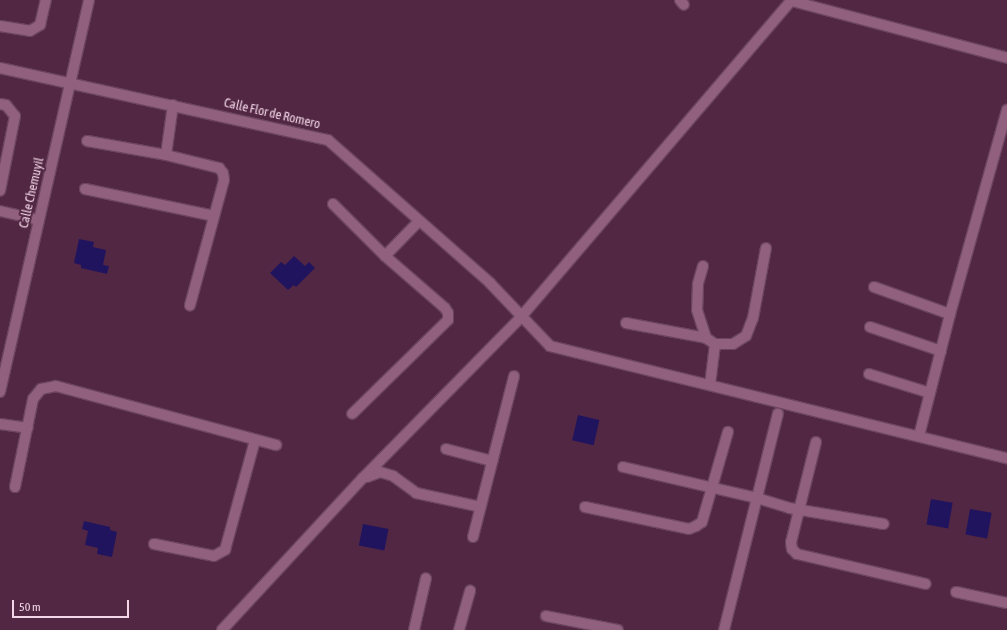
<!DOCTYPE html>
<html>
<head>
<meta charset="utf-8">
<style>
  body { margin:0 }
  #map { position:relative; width:1007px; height:630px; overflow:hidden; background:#522743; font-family:"Asap Condensed",sans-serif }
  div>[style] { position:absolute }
  .water>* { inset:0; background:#21145e; transform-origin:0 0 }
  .roads { filter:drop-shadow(1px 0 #6b455f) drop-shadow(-1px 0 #6b455f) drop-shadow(0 1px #6b455f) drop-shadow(0 -1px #6b455f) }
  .minor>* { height:10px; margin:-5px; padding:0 5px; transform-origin:5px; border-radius:5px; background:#91607f }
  span { translate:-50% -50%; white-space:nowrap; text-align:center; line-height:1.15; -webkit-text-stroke:4px #522743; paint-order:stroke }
  .street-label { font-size:13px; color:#f2d6e7 }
  .scale { position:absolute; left:12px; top:600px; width:117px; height:18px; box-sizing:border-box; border:2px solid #f2d6e7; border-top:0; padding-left:5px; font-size:12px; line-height:14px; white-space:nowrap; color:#f2d6e7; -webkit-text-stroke:3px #522743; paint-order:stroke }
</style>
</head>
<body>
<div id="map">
  <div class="water">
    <div style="clip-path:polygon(79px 239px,94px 242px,93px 247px,106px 250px,103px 265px,109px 266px,107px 274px,81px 268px,81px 265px,74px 263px)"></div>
    <div style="clip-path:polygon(294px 256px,305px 266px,309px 262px,315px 268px,296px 287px,294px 285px,288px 290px,270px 273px,281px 262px,285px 265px)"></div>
    <div style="left:578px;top:415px;width:22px;height:26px;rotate:13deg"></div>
    <div style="left:931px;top:499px;width:22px;height:26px;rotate:10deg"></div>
    <div style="left:970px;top:509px;width:22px;height:26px;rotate:10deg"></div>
    <div style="clip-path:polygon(84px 521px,110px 527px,110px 530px,117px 532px,112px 557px,97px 554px,98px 548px,85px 545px,88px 531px,82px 529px)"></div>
    <div style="left:363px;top:524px;width:26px;height:22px;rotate:11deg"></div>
  </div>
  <div class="roads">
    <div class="minor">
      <div style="left:680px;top:0;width:6px;rotate:51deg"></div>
      <div style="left:792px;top:1px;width:222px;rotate:14.8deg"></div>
      <div style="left:0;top:26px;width:30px;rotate:9deg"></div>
      <div style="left:30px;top:31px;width:12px;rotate:-31deg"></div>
      <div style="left:40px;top:25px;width:26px;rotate:-77deg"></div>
      <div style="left:0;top:68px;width:336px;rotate:12.4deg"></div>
      <div style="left:328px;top:140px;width:216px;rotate:41.4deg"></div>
      <div style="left:490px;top:283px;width:87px;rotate:46.4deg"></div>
      <div style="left:550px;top:346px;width:471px;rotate:13.8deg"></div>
      <div style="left:0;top:104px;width:6px;rotate:9deg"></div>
      <div style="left:6px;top:105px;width:14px;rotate:51deg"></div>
      <div style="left:15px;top:116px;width:76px;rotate:101.3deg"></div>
      <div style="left:173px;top:105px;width:50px;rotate:98deg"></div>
      <div style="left:166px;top:155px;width:55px;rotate:13.8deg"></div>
      <div style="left:219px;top:168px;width:6px;rotate:51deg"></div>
      <div style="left:223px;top:173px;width:7px;rotate:82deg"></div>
      <div style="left:224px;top:180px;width:130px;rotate:105.2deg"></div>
      <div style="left:87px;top:141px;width:80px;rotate:10deg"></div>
      <div style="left:85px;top:189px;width:132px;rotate:11.8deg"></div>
      <div style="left:333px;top:204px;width:74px;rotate:45deg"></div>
      <div style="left:385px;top:256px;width:79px;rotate:40.9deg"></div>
      <div style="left:445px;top:308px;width:6px;rotate:59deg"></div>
      <div style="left:448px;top:313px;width:7px;rotate:90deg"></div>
      <div style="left:448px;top:320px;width:134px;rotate:135.6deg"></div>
      <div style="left:0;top:211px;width:40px;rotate:13deg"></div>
      <div style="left:385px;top:256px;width:49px;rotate:-45.8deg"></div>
      <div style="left:703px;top:266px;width:19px;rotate:106deg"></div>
      <div style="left:698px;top:284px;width:26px;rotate:92deg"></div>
      <div style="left:697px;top:310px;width:29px;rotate:72deg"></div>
      <div style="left:706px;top:338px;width:11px;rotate:34deg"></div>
      <div style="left:874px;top:287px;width:81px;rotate:19.6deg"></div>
      <div style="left:626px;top:323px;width:81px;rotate:10.6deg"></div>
      <div style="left:870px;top:327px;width:75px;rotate:18.7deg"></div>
      <div style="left:869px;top:374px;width:64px;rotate:17.3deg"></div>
      <div style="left:710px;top:385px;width:41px;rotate:-83deg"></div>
      <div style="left:715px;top:344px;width:18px"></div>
      <div style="left:733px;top:344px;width:15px;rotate:-32deg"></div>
      <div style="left:746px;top:336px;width:19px;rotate:-69deg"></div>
      <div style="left:753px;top:318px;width:71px;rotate:-79.5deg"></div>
      <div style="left:0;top:392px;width:402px;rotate:-77.2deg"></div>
      <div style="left:0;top:424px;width:28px;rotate:8deg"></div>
      <div style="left:919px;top:436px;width:126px;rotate:-75.7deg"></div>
      <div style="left:950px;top:314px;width:212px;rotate:-74.4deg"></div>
      <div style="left:816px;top:442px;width:103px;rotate:104deg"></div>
      <div style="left:791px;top:542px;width:7px;rotate:82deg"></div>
      <div style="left:792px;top:549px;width:7px;rotate:45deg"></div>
      <div style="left:797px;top:554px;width:132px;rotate:13.1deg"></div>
      <div style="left:446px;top:449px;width:48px;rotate:14.6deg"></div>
      <div style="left:623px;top:467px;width:138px;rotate:13deg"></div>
      <div style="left:757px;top:498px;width:34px;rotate:17deg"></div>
      <div style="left:789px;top:508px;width:96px;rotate:9.6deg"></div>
      <div style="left:367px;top:477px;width:14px;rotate:-21deg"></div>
      <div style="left:380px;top:472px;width:14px;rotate:17deg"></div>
      <div style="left:393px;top:476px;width:29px;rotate:36deg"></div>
      <div style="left:416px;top:493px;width:66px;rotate:12.2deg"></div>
      <div style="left:15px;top:487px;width:90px;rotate:-78.4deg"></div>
      <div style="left:33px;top:399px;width:13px;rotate:-51deg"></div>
      <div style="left:41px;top:389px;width:15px;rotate:-11deg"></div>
      <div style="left:56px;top:386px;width:228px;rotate:15deg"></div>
      <div style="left:585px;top:507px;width:106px;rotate:11.9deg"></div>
      <div style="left:689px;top:529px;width:8px;rotate:-23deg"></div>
      <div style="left:696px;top:526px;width:7px;rotate:-34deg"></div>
      <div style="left:702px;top:522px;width:94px;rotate:-73.9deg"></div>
      <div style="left:473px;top:537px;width:166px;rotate:-75.7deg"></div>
      <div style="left:154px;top:544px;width:61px;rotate:11.3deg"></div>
      <div style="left:214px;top:556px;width:13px;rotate:-29deg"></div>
      <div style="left:225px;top:550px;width:114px;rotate:-74.7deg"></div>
      <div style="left:956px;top:592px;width:52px;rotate:12.2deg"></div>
      <div style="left:546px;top:616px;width:73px;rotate:11deg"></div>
      <div style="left:222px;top:630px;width:207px;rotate:-47.2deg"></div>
      <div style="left:363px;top:478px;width:226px;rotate:-45.5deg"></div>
      <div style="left:521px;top:317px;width:417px;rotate:-49.5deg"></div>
      <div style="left:414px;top:630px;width:53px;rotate:-77deg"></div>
      <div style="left:459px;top:630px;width:41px;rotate:-74.2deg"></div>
      <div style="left:724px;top:630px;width:223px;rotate:-76deg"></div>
    </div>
  </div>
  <div class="street-label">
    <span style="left:272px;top:114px;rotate:13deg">Calle Flor de Romero</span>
    <span style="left:32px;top:193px;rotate:-77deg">Calle Chemuyil</span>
  </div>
  <div class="scale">50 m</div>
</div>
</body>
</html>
